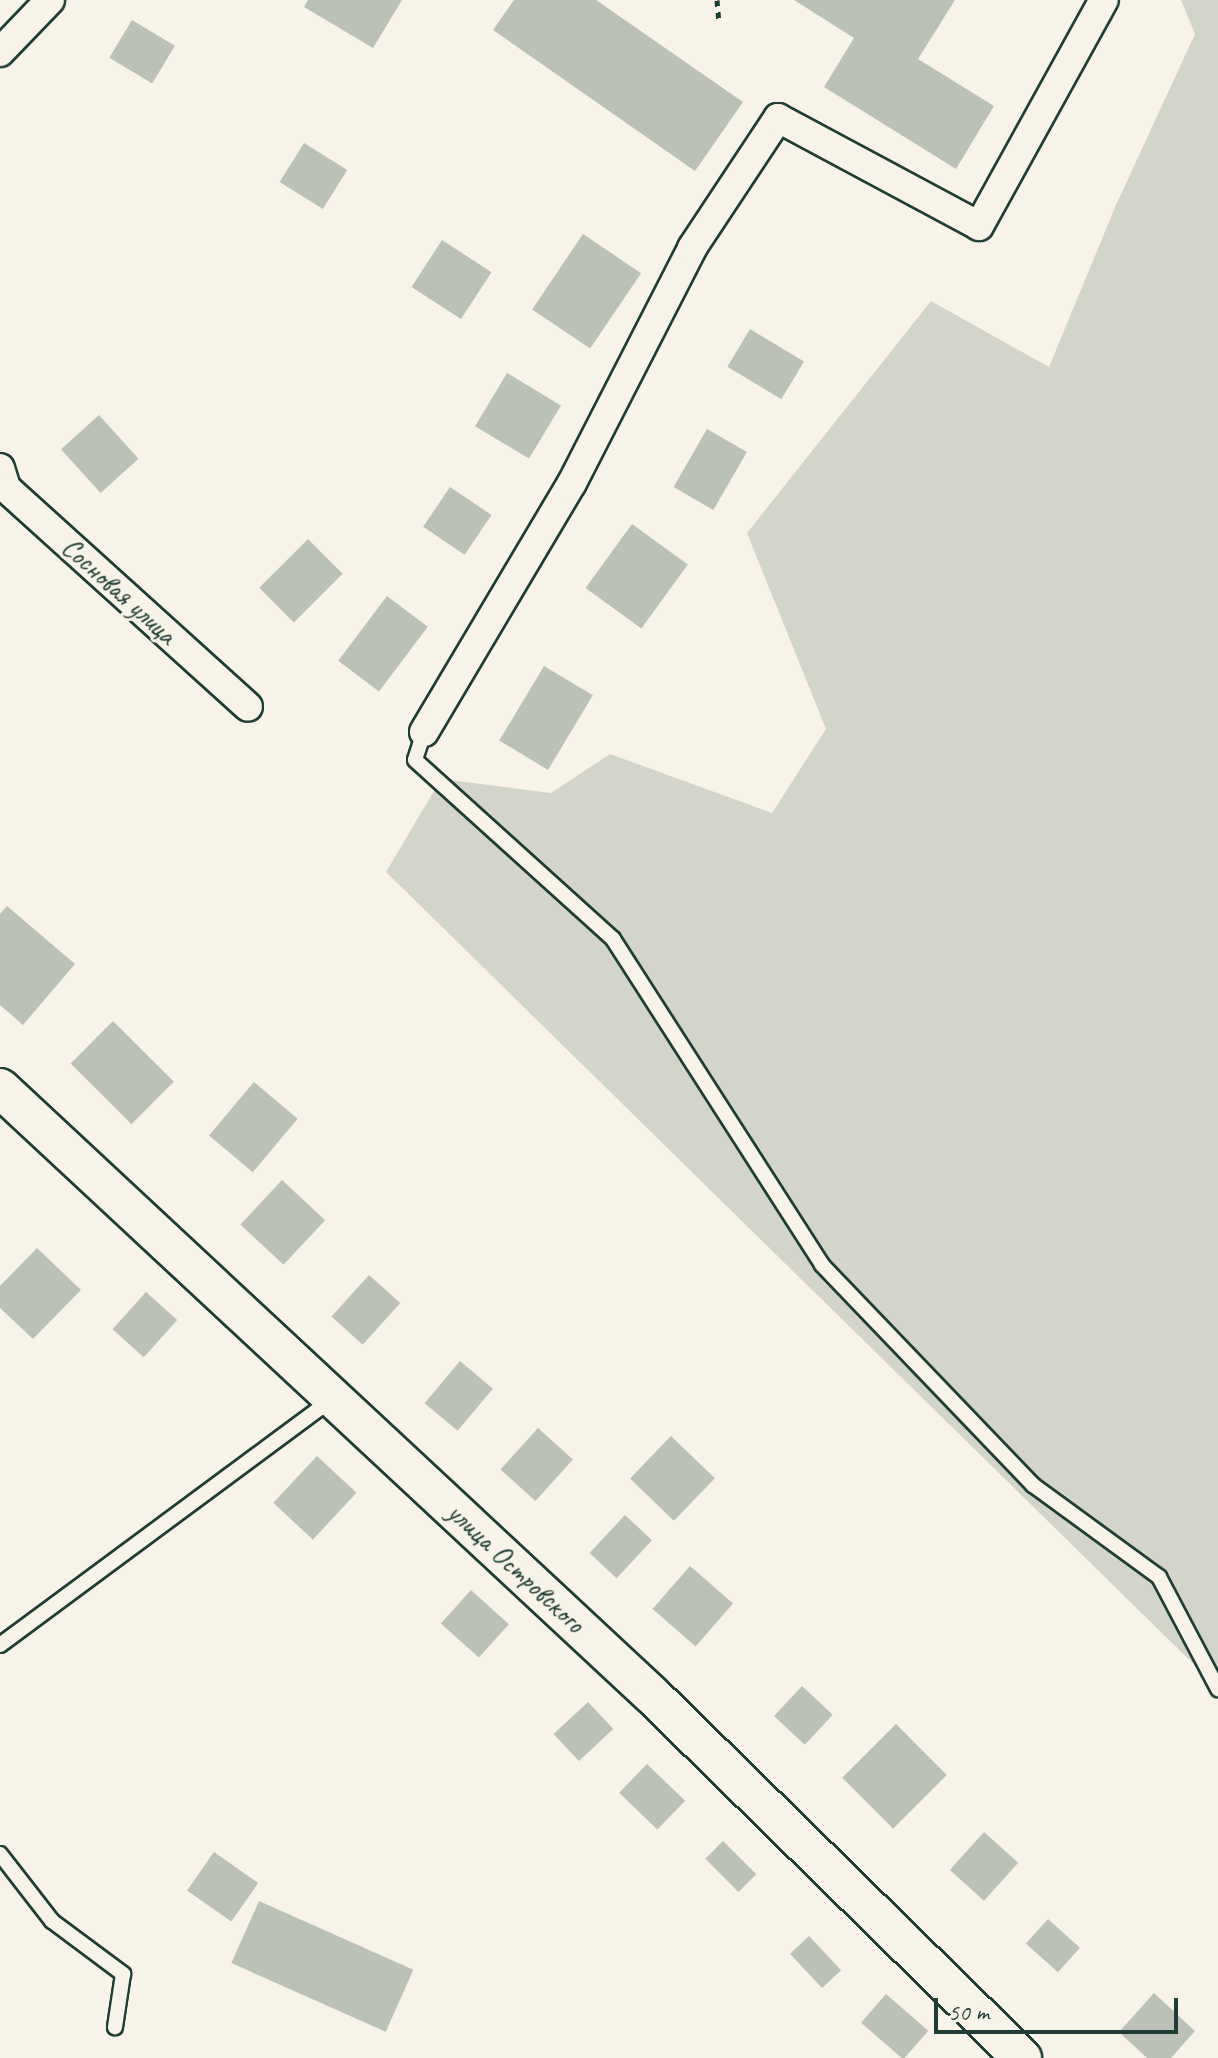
<!DOCTYPE html>
<html>
<head>
<meta charset="utf-8">
<style>
  body { margin:0 }
  #map { position:relative; width:1218px; height:2058px; overflow:hidden; background:#f7f3e8; font-family:Caveat,sans-serif }
  div>[style] { position:absolute }
  .green>* { inset:0; background:#d3d5ca }
  .building>* { inset:0; background:#bbc1b6; transform-origin:0 0 }
  .path>* { height:5px; margin-top:-2.5px; transform-origin:0; background:repeating-linear-gradient(90deg,#1f3d34 0 6px,transparent 0 12px) }
  .roads { filter:drop-shadow(2px 0 #1f3d34) drop-shadow(-2px 0 #1f3d34) drop-shadow(0 2px #1f3d34) drop-shadow(0 -2px #1f3d34) }
  .lane>* { height:14px; margin:-7px; padding:0 7px; transform-origin:7px; border-radius:7px; background:#f7f3e8 }
  .street>* { height:28px; margin:-14px; padding:0 14px; transform-origin:14px; border-radius:14px; background:#f7f3e8 }
  .secondary>* { height:38px; margin:-19px; padding:0 19px; transform-origin:19px; border-radius:19px; background:#f7f3e8 }
  span { translate:-50% -50%; white-space:nowrap; text-align:center; line-height:1.15; -webkit-text-stroke:6px #f7f3e8; paint-order:stroke }
  .street-label { font-size:28px; color:#1f3d34 }
  .scale { position:absolute; left:934px; top:1998px; width:244px; height:36px; box-sizing:border-box; border:4px solid #1f3d34; border-top:0; padding-left:10px; font-size:24px; line-height:28px; white-space:nowrap; color:#1f3d34; -webkit-text-stroke:6px #f7f3e8; paint-order:stroke }
</style>
</head>
<body>
<div id="map">
  <div class="green">
    <div style="clip-path:polygon(1181px 0,1218px 0,1218px 1688px,386px 872px,441px 779px,551px 793px,610px 754px,772px 813px,826px 729px,747px 533px,931px 301px,1049px 367px,1116px 205px,1195px 34px)"></div>
  </div>
  <div class="building">
    <div style="clip-path:polygon(308px 0,402px 0,373px 48px,304px 7px)"></div>
    <div style="clip-path:polygon(514px 0,596px 0,743px 102px,695px 171px,493px 30px)"></div>
    <div style="clip-path:polygon(794px 0,955px 0,918px 59px,994px 106px,956px 169px,824px 87px,854px 38px)"></div>
    <div style="left:132px;top:20px;width:50px;height:44px;rotate:31deg"></div>
    <div style="left:304px;top:143px;width:51px;height:46px;rotate:32deg"></div>
    <div style="left:583px;top:234px;width:70px;height:91px;rotate:34deg"></div>
    <div style="left:442px;top:240px;width:59px;height:56px;rotate:33deg"></div>
    <div style="left:750px;top:329px;width:63px;height:44px;rotate:31deg"></div>
    <div style="left:507px;top:373px;width:63px;height:62px;rotate:31deg"></div>
    <div style="left:99px;top:415px;width:59px;height:51px;rotate:48deg"></div>
    <div style="left:707px;top:429px;width:46px;height:67px;rotate:30deg"></div>
    <div style="left:450px;top:487px;width:50px;height:48px;rotate:34deg"></div>
    <div style="left:632px;top:524px;width:69px;height:79px;rotate:36deg"></div>
    <div style="left:308px;top:539px;width:49px;height:69px;rotate:45deg"></div>
    <div style="left:387px;top:596px;width:51px;height:81px;rotate:37deg"></div>
    <div style="left:544px;top:666px;width:57px;height:87px;rotate:31deg"></div>
    <div style="clip-path:polygon(7px 906px,75px 964px,23px 1025px,0 1005px,0 914px)"></div>
    <div style="left:113px;top:1021px;width:86px;height:60px;rotate:45deg"></div>
    <div style="left:254px;top:1082px;width:57px;height:70px;rotate:40deg"></div>
    <div style="left:282px;top:1180px;width:59px;height:61px;rotate:43deg"></div>
    <div style="clip-path:polygon(37px 1248px,81px 1290px,33px 1339px,0 1308px,0 1286px)"></div>
    <div style="left:369px;top:1275px;width:42px;height:56px;rotate:42deg"></div>
    <div style="left:146px;top:1292px;width:42px;height:50px;rotate:42deg"></div>
    <div style="left:460px;top:1361px;width:43px;height:55px;rotate:40deg"></div>
    <div style="left:538px;top:1428px;width:47px;height:56px;rotate:42deg"></div>
    <div style="left:671px;top:1436px;width:61px;height:59px;rotate:44deg"></div>
    <div style="left:317px;top:1456px;width:54px;height:64px;rotate:43deg"></div>
    <div style="left:625px;top:1515px;width:37px;height:52px;rotate:43deg"></div>
    <div style="left:690px;top:1566px;width:57px;height:57px;rotate:41deg"></div>
    <div style="left:471px;top:1590px;width:51px;height:45px;rotate:42deg"></div>
    <div style="left:802px;top:1686px;width:42px;height:41px;rotate:43deg"></div>
    <div style="left:588px;top:1702px;width:37px;height:47px;rotate:47deg"></div>
    <div style="left:896px;top:1724px;width:72px;height:76px;rotate:45deg"></div>
    <div style="left:647px;top:1764px;width:53px;height:40px;rotate:44deg"></div>
    <div style="left:984px;top:1832px;width:46px;height:51px;rotate:42deg"></div>
    <div style="left:723px;top:1841px;width:47px;height:25px;rotate:45deg"></div>
    <div style="left:214px;top:1852px;width:54px;height:47px;rotate:35deg"></div>
    <div style="left:259px;top:1901px;width:169px;height:68px;rotate:24deg"></div>
    <div style="left:1048px;top:1919px;width:43px;height:33px;rotate:42deg"></div>
    <div style="left:809px;top:1936px;width:47px;height:26px;rotate:47deg"></div>
    <div style="clip-path:polygon(1154px 1993px,1195px 2031px,1171px 2058px,1147px 2058px,1119px 2032px)"></div>
    <div style="left:886px;top:1994px;width:56px;height:38px;rotate:41deg"></div>
  </div>
  <div class="path">
    <div style="left:717px;top:0;width:21px;rotate:85deg"></div>
  </div>
  <div class="roads">
    <div class="lane">
      <div style="left:424px;top:732px;width:29px;rotate:108deg"></div>
      <div style="left:415px;top:760px;width:267px;rotate:42.1deg"></div>
      <div style="left:613px;top:939px;width:387px;rotate:57.3deg"></div>
      <div style="left:822px;top:1265px;width:305px;rotate:46.2deg"></div>
      <div style="left:1033px;top:1485px;width:156px;rotate:36.1deg"></div>
      <div style="left:1159px;top:1577px;width:127px;rotate:62.2deg"></div>
      <div style="left:0;top:1645px;width:414px;rotate:-36.5deg"></div>
      <div style="left:0;top:1854px;width:85px;rotate:52.2deg"></div>
      <div style="left:52px;top:1921px;width:89px;rotate:36.7deg"></div>
      <div style="left:123px;top:1974px;width:54px;rotate:98.6deg"></div>
    </div>
    <div class="street">
      <div style="left:0;top:52px;width:72px;rotate:-46.1deg"></div>
      <div style="left:0;top:468px;width:21px;rotate:73deg"></div>
      <div style="left:6px;top:488px;width:326px;rotate:42.1deg"></div>
      <div style="left:424px;top:732px;width:290px;rotate:-59.3deg"></div>
      <div style="left:572px;top:483px;width:264px;rotate:-62.9deg"></div>
      <div style="left:692px;top:248px;width:156px;rotate:-56.5deg"></div>
      <div style="left:778px;top:118px;width:228px;rotate:28.2deg"></div>
      <div style="left:979px;top:226px;width:258px;rotate:-61.1deg"></div>
    </div>
    <div class="secondary">
      <div style="left:0;top:1088px;width:892px;rotate:42.96deg"></div>
      <div style="left:653px;top:1696px;width:517px;rotate:44.45deg"></div>
    </div>
  </div>
  <div class="street-label">
    <span style="left:119px;top:591px;rotate:42deg">Сосновая улица</span>
    <span style="left:516px;top:1568px;rotate:43deg">улица Островского</span>
  </div>
  <div class="scale">50 m</div>
</div>
</body>
</html>
